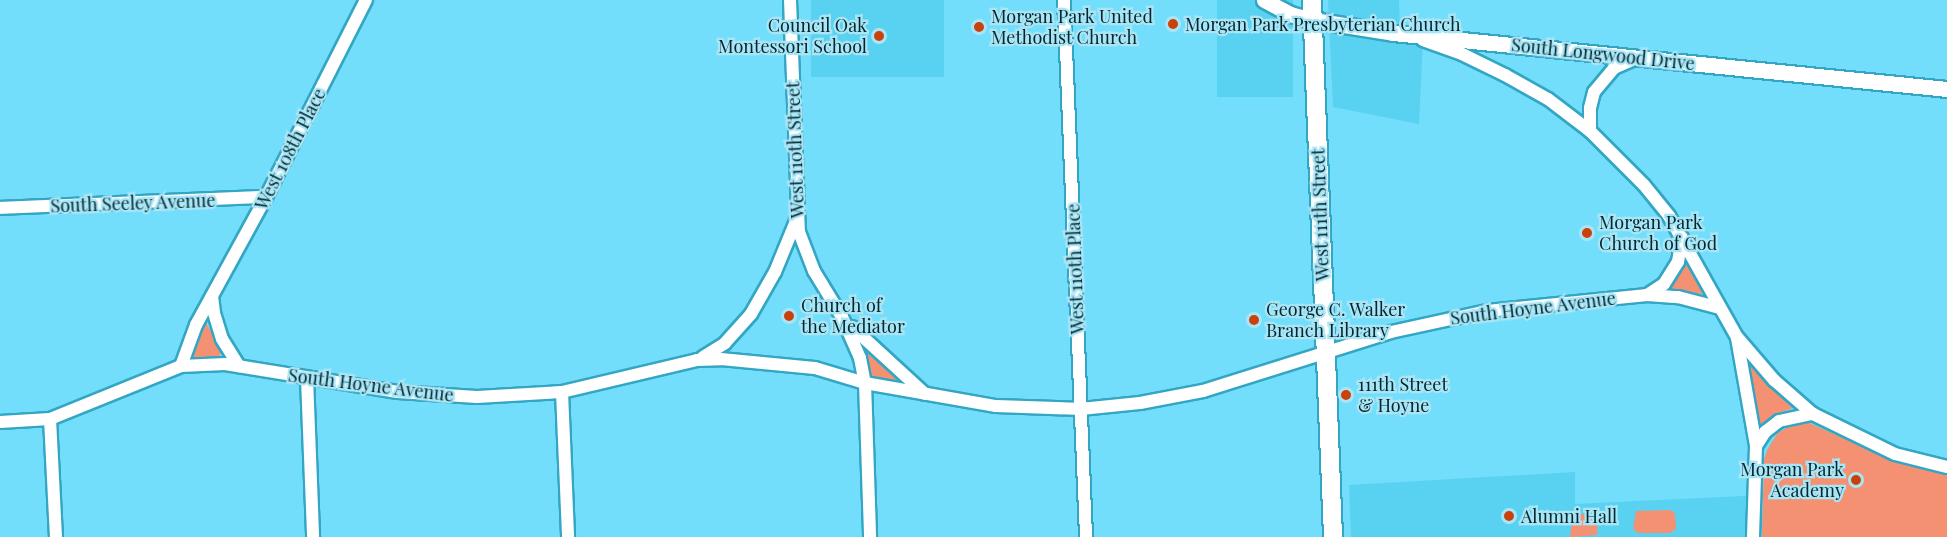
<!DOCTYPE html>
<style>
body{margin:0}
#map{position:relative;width:1947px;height:537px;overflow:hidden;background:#72defb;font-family:"Playfair Display",serif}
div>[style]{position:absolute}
.built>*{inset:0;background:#59d2f2;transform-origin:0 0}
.green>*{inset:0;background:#f39172}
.roads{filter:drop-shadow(2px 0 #33a6c3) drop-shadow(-2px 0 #33a6c3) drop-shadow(0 2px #33a6c3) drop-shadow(0 -2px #33a6c3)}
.minor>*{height:12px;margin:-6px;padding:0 6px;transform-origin:6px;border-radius:6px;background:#fff}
.tertiary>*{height:15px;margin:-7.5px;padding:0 7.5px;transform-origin:7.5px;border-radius:7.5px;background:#fff}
.secondary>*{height:18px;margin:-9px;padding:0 9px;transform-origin:9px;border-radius:9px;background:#fff}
.dots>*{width:16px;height:16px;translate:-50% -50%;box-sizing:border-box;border:3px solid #aae5f6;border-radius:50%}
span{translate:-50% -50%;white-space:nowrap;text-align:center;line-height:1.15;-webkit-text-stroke:4.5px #aae5f6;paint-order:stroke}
.poi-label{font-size:18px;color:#02262e}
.left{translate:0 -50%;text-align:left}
.right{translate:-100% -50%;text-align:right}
.street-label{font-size:18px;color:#02262e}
</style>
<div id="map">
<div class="built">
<div style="left:811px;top:0;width:133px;height:77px"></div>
<div style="left:1217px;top:0;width:76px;height:97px"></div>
<div style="clip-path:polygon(1328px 0,1399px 0,1400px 33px,1423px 41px,1419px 124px,1333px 107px)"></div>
<div style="clip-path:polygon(1807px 422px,1894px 461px,1947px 475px,1947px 537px,1351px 537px,1349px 485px,1575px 472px,1575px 504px,1764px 495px,1764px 460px,1771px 442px,1786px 428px)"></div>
</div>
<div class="green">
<div style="clip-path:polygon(1684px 261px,1690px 270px,1703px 294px,1668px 289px)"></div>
<div style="clip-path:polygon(206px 323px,222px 351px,217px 360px,191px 362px,189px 356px)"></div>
<div style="clip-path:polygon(867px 353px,896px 378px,895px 382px,871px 375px,865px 355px)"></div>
<div style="clip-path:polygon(1751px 365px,1793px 405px,1793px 408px,1779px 413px,1760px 426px,1749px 367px)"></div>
<div style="clip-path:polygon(1807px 422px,1894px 461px,1947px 475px,1947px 537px,1762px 537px,1764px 460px,1767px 450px,1777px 434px,1786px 428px)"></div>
<div style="clip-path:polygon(1671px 510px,1675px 514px,1676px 529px,1670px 533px,1638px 533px,1633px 529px,1636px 511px)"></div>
<div style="clip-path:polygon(1573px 514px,1593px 514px,1598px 517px,1597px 535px,1570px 537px)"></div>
</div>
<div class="roads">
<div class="minor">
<div style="left:790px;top:0;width:232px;rotate:87.8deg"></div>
<div style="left:799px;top:232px;width:42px;rotate:69deg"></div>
<div style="left:814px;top:271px;width:54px;rotate:58.7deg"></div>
<div style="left:842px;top:317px;width:45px;rotate:66.3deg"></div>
<div style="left:860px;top:358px;width:25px;rotate:79deg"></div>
<div style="left:865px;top:383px;width:154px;rotate:88.1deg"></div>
<div style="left:1064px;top:0;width:537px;rotate:87.65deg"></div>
<div style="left:1423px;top:40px;width:41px;rotate:19.7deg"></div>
<div style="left:1462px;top:54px;width:48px;rotate:26deg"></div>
<div style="left:1505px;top:75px;width:49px;rotate:29.2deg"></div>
<div style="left:1548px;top:99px;width:53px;rotate:37.3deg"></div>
<div style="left:1590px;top:131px;width:76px;rotate:45deg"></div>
<div style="left:1644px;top:185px;width:40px;rotate:51deg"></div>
<div style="left:1669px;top:216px;width:139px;rotate:60.7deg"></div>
<div style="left:1737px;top:337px;width:57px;rotate:49.3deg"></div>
<div style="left:1774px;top:380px;width:52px;rotate:41.1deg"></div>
<div style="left:1813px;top:414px;width:91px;rotate:26deg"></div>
<div style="left:1895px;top:454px;width:54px;rotate:14deg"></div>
<div style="left:1590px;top:131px;width:23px;rotate:-90deg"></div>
<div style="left:1590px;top:108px;width:16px;rotate:-76deg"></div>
<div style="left:1594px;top:92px;width:31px;rotate:-50deg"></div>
<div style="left:1614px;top:68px;width:24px;rotate:-24deg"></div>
<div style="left:0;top:208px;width:266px;rotate:-2.4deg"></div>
<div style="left:1647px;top:295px;width:20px;rotate:-33deg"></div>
<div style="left:1664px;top:284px;width:26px;rotate:-58deg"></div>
<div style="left:1678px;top:262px;width:25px;rotate:-81deg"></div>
<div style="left:212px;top:296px;width:17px;rotate:83deg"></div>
<div style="left:214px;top:313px;width:27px;rotate:73deg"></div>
<div style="left:222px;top:339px;width:32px;rotate:58deg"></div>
<div style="left:852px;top:327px;width:99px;rotate:42.5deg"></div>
<div style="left:1737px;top:338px;width:110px;rotate:80deg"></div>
<div style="left:1756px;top:446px;width:91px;rotate:91.9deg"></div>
<div style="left:703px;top:357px;width:26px;rotate:-32deg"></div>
<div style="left:725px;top:343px;width:39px;rotate:-48deg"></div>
<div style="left:751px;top:314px;width:48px;rotate:-60.3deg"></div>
<div style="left:775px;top:272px;width:55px;rotate:-67.6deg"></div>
<div style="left:181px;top:366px;width:44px;rotate:-69.9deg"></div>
<div style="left:196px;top:325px;width:146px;rotate:-61.3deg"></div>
<div style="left:266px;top:197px;width:221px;rotate:-63.1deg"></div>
<div style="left:307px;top:378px;width:159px;rotate:87.8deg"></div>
<div style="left:562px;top:392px;width:145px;rotate:87.6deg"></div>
<div style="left:50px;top:419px;width:118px;rotate:87.1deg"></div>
<div style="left:0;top:422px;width:50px;rotate:-3.4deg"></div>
<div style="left:50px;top:419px;width:141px;rotate:-22deg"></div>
<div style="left:181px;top:366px;width:44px;rotate:-2.6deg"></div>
<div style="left:225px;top:364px;width:175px;rotate:9.2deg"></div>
<div style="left:398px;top:392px;width:79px;rotate:3.6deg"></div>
<div style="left:477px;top:397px;width:85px;rotate:-3.4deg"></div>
<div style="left:562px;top:392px;width:139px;rotate:-13.3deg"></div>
<div style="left:697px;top:360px;width:24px;rotate:-2deg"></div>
<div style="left:721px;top:359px;width:94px;rotate:5.5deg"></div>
<div style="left:815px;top:368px;width:52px;rotate:16.7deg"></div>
<div style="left:865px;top:383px;width:133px;rotate:10deg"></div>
<div style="left:996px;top:406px;width:85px;rotate:2deg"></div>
<div style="left:1081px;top:409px;width:59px;rotate:-5.8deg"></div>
<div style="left:1140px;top:403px;width:64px;rotate:-10.8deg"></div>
<div style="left:1203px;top:391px;width:197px;rotate:-17.4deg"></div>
<div style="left:1391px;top:332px;width:98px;rotate:-12.3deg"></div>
<div style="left:1487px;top:311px;width:161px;rotate:-5.7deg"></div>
<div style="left:1647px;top:295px;width:31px;rotate:4deg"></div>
<div style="left:1678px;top:297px;width:43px;rotate:14.7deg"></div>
<div style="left:1756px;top:446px;width:17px;rotate:-57deg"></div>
<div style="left:1765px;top:432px;width:18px;rotate:-38deg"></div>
<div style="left:1779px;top:421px;width:35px;rotate:-12deg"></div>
</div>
<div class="tertiary">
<div style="left:1264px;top:0;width:30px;rotate:28deg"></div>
<div style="left:1290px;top:14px;width:24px;rotate:15deg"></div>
<div style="left:1313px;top:20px;width:81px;rotate:9.2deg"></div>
<div style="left:1393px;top:33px;width:557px;rotate:5.77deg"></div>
</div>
<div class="secondary">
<div style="left:1312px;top:0;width:537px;rotate:87.76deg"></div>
</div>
</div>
<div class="dots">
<div style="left:1173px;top:24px;background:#c94209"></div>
<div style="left:979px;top:27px;background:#c94209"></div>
<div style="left:879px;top:36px;background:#c94209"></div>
<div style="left:1587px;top:233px;background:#c94209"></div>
<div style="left:789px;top:316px;background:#c94209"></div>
<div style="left:1254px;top:320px;background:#c94209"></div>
<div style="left:1346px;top:395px;background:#c94209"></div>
<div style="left:1856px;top:480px;background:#c94209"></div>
<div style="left:1509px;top:516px;background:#c94209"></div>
</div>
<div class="poi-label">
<span class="left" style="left:991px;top:27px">Morgan Park United<br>Methodist Church</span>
<span class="left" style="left:1185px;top:24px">Morgan Park Presbyterian Church</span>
<span class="right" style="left:867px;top:36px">Council Oak<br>Montessori School</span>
<span class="left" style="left:1599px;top:233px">Morgan Park<br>Church of God</span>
<span class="left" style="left:801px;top:316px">Church of<br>the Mediator</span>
<span class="left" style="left:1266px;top:320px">George C. Walker<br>Branch Library</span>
<span class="left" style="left:1358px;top:395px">111th Street<br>&amp; Hoyne</span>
<span class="right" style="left:1844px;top:480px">Morgan Park<br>Academy</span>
<span class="left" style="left:1521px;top:516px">Alumni Hall</span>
</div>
<div class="street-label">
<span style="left:1603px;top:54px;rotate:6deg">South Longwood Drive</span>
<span style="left:290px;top:149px;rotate:-63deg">West 108th Place</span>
<span style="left:795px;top:150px;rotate:-92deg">West 110th Street</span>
<span style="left:133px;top:203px;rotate:-2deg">South Seeley Avenue</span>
<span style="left:1320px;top:215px;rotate:-92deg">West 111th Street</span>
<span style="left:1075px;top:269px;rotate:-92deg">West 110th Place</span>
<span style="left:1533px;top:308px;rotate:-7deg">South Hoyne Avenue</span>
<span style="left:371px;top:385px;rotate:7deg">South Hoyne Avenue</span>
</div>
</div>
